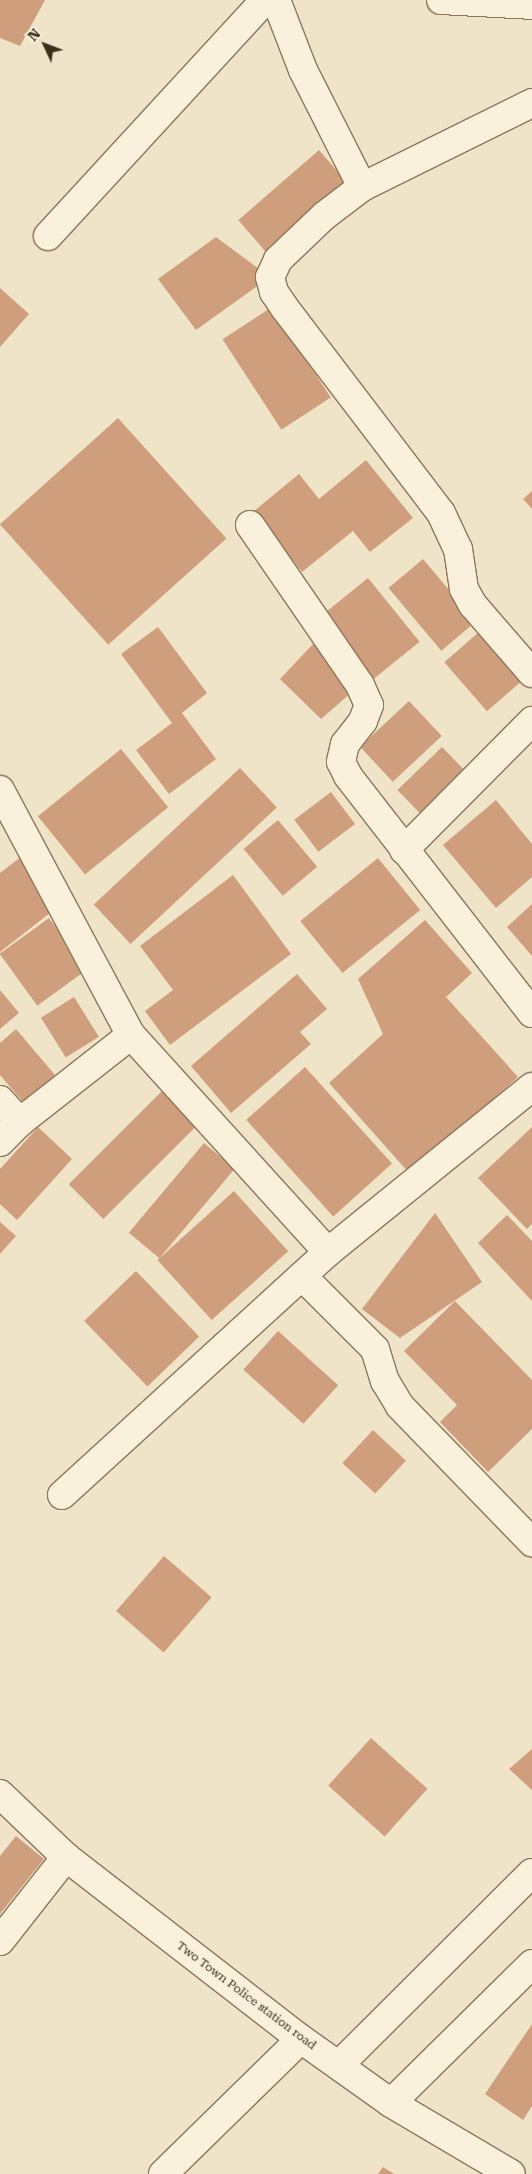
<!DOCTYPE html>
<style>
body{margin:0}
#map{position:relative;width:532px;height:2174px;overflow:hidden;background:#f0e4c8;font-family:"Roboto Serif",serif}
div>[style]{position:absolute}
.building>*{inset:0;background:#cf9f7d;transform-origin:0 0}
.roads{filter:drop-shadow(1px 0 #8d765c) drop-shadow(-1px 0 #8d765c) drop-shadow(0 1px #8d765c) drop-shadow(0 -1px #8d765c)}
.street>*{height:28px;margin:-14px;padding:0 14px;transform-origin:14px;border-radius:14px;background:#faf1dc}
.secondary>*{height:28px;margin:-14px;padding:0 14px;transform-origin:14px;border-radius:14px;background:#faf1dc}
span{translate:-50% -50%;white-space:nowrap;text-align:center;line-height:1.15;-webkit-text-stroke:4px #f7eed8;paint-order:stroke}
.street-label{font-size:12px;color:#3d2e20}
.north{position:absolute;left:20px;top:20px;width:50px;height:50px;-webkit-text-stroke:4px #f7eed8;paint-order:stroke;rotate:313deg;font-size:14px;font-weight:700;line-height:20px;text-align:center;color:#3d2e20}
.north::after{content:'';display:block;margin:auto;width:18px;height:22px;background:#3d2e20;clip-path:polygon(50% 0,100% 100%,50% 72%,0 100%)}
</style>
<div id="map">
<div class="building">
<div style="clip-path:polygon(0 0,45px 0,20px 46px,0 38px)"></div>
<div style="left:319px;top:150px;width:43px;height:107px;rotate:49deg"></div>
<div style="clip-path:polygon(216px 237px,270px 277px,196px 330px,158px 279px)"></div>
<div style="clip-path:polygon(0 288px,29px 314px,0 347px)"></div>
<div style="left:272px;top:307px;width:108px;height:59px;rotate:57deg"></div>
<div style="left:118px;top:418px;width:162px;height:159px;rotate:48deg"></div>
<div style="clip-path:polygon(366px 460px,413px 518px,370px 552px,353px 531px,302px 572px,254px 511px,299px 474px,319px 499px)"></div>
<div style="clip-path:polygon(532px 491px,532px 509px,523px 499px)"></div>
<div style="left:423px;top:559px;width:82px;height:45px;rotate:50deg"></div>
<div style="left:368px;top:578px;width:82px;height:60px;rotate:51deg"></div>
<div style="clip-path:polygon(158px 627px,207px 693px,182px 713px,216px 759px,169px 794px,136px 750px,172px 723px,121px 654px)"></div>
<div style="left:479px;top:632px;width:65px;height:46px;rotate:49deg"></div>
<div style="clip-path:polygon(313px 644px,360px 685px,321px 719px,280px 679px)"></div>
<div style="left:409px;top:701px;width:48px;height:67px;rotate:47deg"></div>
<div style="left:442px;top:747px;width:32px;height:62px;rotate:46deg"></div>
<div style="left:121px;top:749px;width:75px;height:107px;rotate:51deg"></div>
<div style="left:240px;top:768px;width:54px;height:200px;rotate:47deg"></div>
<div style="left:331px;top:792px;width:40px;height:46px;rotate:53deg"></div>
<div style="clip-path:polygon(496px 800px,532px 844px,532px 877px,496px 908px,443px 845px)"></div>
<div style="left:278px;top:820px;width:61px;height:45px;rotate:50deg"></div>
<div style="clip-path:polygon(22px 856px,59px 906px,0 952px,0 873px)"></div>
<div style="left:378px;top:858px;width:67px;height:100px;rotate:51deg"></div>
<div style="clip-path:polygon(233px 875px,291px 954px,170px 1045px,145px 1011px,173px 990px,140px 946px)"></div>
<div style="clip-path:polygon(532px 904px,532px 956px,507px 927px)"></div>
<div style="left:49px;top:918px;width:64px;height:61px;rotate:54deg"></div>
<div style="clip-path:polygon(425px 920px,472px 973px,446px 997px,518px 1077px,410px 1174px,329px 1083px,383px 1034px,358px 979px)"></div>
<div style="clip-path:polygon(297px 974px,327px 1009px,300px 1032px,311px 1044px,231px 1113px,191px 1066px)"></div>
<div style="clip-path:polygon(0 990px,19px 1013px,0 1029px)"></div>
<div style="left:74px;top:997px;width:47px;height:39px;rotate:58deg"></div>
<div style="clip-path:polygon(16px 1029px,55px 1075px,23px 1102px,0 1075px,0 1043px)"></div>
<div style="left:305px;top:1067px;width:130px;height:79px;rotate:48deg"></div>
<div style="left:162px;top:1091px;width:49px;height:132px;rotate:45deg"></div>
<div style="clip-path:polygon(38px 1127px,72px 1159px,17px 1220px,0 1204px,0 1169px)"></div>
<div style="clip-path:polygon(532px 1127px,532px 1224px,527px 1229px,478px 1178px)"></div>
<div style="left:204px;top:1143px;width:40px;height:117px;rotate:40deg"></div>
<div style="left:234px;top:1191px;width:81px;height:103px;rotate:48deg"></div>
<div style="clip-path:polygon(435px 1213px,482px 1282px,400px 1338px,362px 1309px)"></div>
<div style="clip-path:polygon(507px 1215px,532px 1241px,532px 1301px,478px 1243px)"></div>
<div style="clip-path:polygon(0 1222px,16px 1236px,0 1254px)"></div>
<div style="left:136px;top:1271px;width:91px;height:72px;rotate:46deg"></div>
<div style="clip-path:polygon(455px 1301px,532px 1380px,532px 1429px,488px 1472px,440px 1422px,457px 1405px,404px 1351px)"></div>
<div style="left:278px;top:1331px;width:81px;height:52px;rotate:42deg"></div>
<div style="left:373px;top:1430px;width:45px;height:45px;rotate:43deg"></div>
<div style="left:164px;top:1556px;width:63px;height:73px;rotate:41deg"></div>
<div style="left:371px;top:1738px;width:76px;height:64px;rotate:42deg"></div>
<div style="clip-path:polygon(532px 1749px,532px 1790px,509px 1769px)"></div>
<div style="clip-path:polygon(16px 1836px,44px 1859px,0 1914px,0 1856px)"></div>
<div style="clip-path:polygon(532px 2024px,532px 2106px,523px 2120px,485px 2094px)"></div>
<div style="clip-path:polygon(383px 2167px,394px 2174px,378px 2174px)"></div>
</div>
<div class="roads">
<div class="street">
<div style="left:276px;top:0;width:75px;rotate:68.9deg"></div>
<div style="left:303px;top:70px;width:131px;rotate:63.2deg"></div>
<div style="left:441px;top:0;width:91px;rotate:3.1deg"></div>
<div style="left:532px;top:103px;width:190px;rotate:153.7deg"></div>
<div style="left:362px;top:187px;width:48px;rotate:142.7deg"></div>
<div style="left:324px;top:216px;width:64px;rotate:136.3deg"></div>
<div style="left:278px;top:260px;width:19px;rotate:115deg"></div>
<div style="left:270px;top:277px;width:16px;rotate:75deg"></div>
<div style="left:274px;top:292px;width:18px;rotate:56deg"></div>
<div style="left:284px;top:307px;width:259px;rotate:52.7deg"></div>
<div style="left:441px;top:513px;width:40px;rotate:65deg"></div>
<div style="left:458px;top:549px;width:40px;rotate:81.5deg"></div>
<div style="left:464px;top:589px;width:18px;rotate:61deg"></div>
<div style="left:473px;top:605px;width:90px;rotate:49.1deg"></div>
<div style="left:48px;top:236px;width:321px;rotate:-47.4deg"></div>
<div style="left:250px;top:525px;width:194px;rotate:55.5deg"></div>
<div style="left:360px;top:685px;width:22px;rotate:66deg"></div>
<div style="left:369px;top:705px;width:17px;rotate:111deg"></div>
<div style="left:363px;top:721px;width:29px;rotate:128deg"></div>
<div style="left:345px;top:744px;width:18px;rotate:103deg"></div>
<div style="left:341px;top:762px;width:16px;rotate:63deg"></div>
<div style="left:348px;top:776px;width:300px;rotate:52.2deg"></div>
<div style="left:0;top:790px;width:278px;rotate:61.9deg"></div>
<div style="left:131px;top:1035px;width:293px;rotate:47.8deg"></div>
<div style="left:404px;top:850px;width:182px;rotate:-45.2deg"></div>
<div style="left:0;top:1100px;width:30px;rotate:48deg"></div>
<div style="left:0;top:1142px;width:28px;rotate:-45deg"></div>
<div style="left:20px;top:1122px;width:141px;rotate:-38.1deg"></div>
<div style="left:302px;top:1276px;width:103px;rotate:45deg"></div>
<div style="left:375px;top:1349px;width:34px;rotate:73deg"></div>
<div style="left:385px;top:1381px;width:29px;rotate:59deg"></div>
<div style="left:400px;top:1406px;width:190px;rotate:45.9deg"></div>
<div style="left:62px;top:1495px;width:360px;rotate:-42.4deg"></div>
<div style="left:328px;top:1252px;width:262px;rotate:-39deg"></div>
<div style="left:0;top:1941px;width:107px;rotate:-51.8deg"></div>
<div style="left:339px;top:2065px;width:272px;rotate:-44.9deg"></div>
<div style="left:391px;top:2103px;width:198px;rotate:-44.6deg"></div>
<div style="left:163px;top:2174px;width:193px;rotate:-44.4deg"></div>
</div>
<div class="secondary">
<div style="left:0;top:1794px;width:91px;rotate:43.7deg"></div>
<div style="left:66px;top:1857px;width:297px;rotate:37.8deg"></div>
<div style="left:301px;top:2039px;width:110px;rotate:35.4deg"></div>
<div style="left:391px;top:2103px;width:139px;rotate:30.6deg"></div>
</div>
</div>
<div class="street-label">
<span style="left:246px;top:1996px;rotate:37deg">Two Town Police station road</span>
</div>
<div class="north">N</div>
</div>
